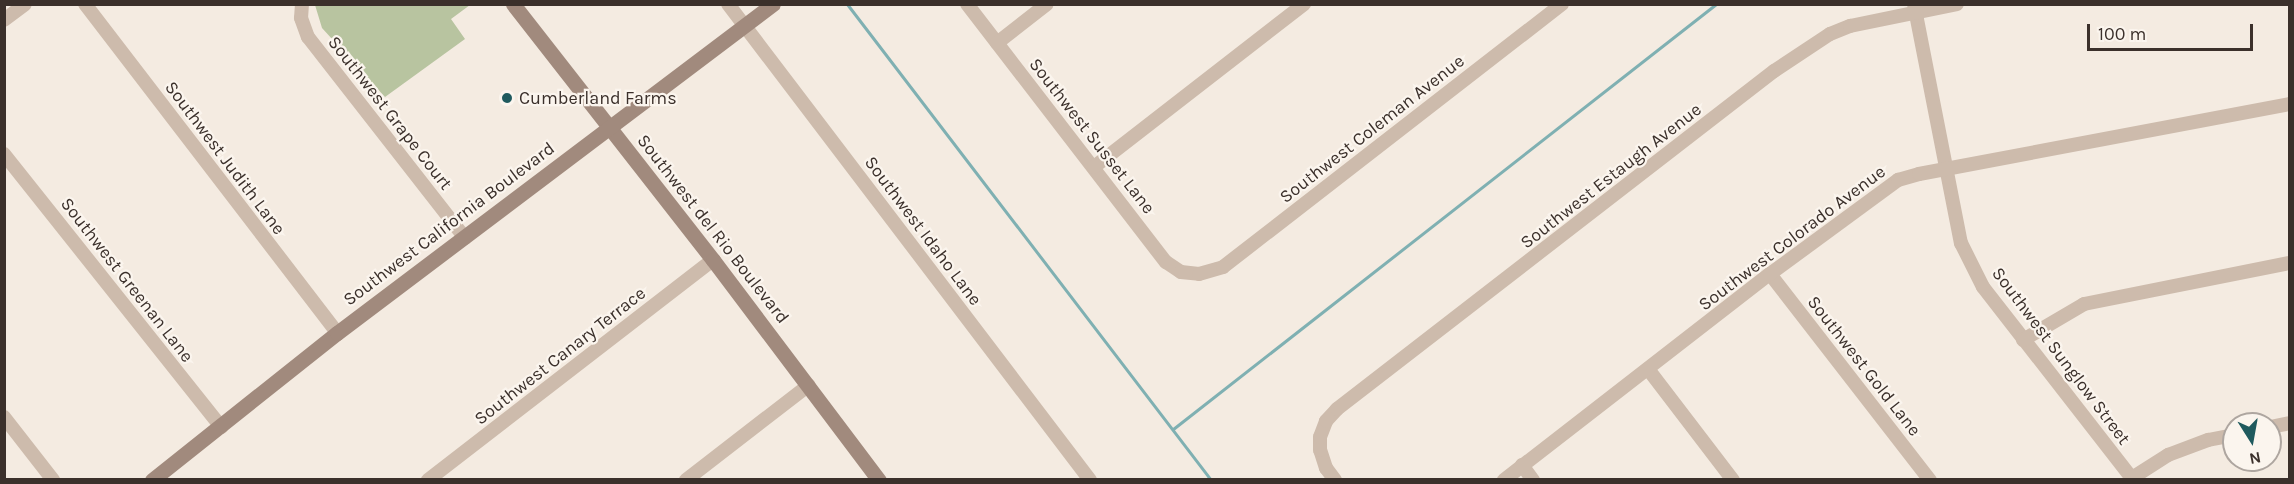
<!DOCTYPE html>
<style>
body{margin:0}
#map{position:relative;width:2294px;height:484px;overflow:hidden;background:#f4ebe1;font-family:Karla,sans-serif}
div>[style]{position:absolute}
.green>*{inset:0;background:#b8c4a0}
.stream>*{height:3px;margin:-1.5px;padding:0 1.5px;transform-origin:1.5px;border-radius:1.5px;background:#7fb0b2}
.street>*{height:14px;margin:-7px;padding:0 7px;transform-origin:7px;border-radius:7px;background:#cdbbac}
.secondary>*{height:15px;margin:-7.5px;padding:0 7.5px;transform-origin:7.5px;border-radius:7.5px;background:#a18a7d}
.dots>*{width:16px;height:16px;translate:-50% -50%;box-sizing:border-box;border:3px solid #fbf5ee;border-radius:50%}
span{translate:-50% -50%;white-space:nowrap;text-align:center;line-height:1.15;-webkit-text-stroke:4.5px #fbf5ee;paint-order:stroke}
.poi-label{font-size:18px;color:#3b302b}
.left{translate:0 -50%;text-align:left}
.street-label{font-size:18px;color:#3b302b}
.frame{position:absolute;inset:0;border:6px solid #3b302b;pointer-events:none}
.north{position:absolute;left:2222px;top:412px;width:60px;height:60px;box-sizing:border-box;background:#fbf5ee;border:2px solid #aea6a0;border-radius:50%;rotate:169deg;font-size:16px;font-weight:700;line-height:24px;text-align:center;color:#3b302b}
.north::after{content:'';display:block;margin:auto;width:21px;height:27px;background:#1f5a5e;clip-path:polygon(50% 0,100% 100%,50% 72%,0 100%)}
.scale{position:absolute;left:2087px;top:24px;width:166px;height:27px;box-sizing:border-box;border:3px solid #3b302b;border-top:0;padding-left:8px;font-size:18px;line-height:21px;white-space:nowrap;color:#3b302b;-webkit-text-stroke:4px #fbf5ee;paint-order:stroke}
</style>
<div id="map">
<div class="green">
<div style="clip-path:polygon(315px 5px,315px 4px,470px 5px,451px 19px,465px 39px,385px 97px,322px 28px)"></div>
</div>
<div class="stream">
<div style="left:847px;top:4px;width:599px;rotate:52.59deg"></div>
<div style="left:1173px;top:429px;width:690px;rotate:-38.05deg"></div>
</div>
<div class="street">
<div style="left:85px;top:4px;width:414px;rotate:52.5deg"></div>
<div style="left:302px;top:4px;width:14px;rotate:94deg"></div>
<div style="left:301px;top:18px;width:20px;rotate:70deg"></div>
<div style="left:308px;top:37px;width:255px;rotate:52deg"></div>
<div style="left:728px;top:4px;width:598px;rotate:52.75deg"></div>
<div style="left:967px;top:4px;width:326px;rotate:52.4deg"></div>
<div style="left:1166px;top:262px;width:18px;rotate:34deg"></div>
<div style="left:1181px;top:272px;width:18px;rotate:6deg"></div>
<div style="left:1199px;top:274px;width:25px;rotate:-16deg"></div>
<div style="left:1223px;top:267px;width:429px;rotate:-37.8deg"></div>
<div style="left:1914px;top:4px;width:244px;rotate:78.9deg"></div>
<div style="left:1961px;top:243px;width:49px;rotate:63.4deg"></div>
<div style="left:1983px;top:287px;width:244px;rotate:52.1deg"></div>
<div style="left:4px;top:20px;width:26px;rotate:-37deg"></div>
<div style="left:997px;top:43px;width:63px;rotate:-38deg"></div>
<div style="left:4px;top:154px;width:349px;rotate:51.5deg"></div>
<div style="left:1094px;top:167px;width:266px;rotate:-37.8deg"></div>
<div style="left:1770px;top:274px;width:261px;rotate:52.2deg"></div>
<div style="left:2023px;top:340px;width:71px;rotate:-30.5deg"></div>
<div style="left:2084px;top:304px;width:210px;rotate:-11.3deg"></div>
<div style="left:1648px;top:369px;width:140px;rotate:52.6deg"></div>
<div style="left:4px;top:417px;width:80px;rotate:52.1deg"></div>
<div style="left:2270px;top:427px;width:20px;rotate:-11deg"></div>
<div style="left:1522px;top:465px;width:19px;rotate:54deg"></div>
<div style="left:2132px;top:478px;width:43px;rotate:-32.6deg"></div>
<div style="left:2168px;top:455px;width:43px;rotate:-20.6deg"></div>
<div style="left:2208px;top:440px;width:26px;rotate:-11deg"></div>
<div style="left:428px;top:480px;width:360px;rotate:-37.7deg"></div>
<div style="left:686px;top:480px;width:155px;rotate:-37.7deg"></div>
<div style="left:1335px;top:480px;width:15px;rotate:-127deg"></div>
<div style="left:1326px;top:468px;width:19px;rotate:-108deg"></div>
<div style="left:1320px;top:450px;width:13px;rotate:-90deg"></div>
<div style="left:1320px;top:437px;width:17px;rotate:-69deg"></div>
<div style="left:1326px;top:421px;width:16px;rotate:-47deg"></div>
<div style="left:1337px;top:409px;width:552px;rotate:-37.72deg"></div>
<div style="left:1774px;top:71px;width:67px;rotate:-33.5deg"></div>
<div style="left:1830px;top:34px;width:22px;rotate:-22deg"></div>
<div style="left:1850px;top:26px;width:109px;rotate:-11.6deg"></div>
<div style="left:1504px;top:480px;width:336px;rotate:-37.8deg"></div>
<div style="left:1770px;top:274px;width:159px;rotate:-36.3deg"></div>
<div style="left:1898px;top:180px;width:22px;rotate:-16deg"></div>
<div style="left:1919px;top:174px;width:378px;rotate:-10.7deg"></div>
</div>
<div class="secondary">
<div style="left:513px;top:4px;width:325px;rotate:52deg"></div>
<div style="left:713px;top:260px;width:276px;rotate:53deg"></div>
<div style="left:152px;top:480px;width:236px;rotate:-38.5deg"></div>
<div style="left:337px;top:333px;width:546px;rotate:-37.04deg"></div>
</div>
<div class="dots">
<div style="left:507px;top:98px;background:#1f5a5e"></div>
</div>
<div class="poi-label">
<span class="left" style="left:519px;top:98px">Cumberland Farms</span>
</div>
<div class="street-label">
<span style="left:390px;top:113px;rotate:52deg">Southwest Grape Court</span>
<span style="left:1372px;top:129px;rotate:-38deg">Southwest Coleman Avenue</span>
<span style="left:1092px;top:136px;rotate:52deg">Southwest Susset Lane</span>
<span style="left:225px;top:158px;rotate:53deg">Southwest Judith Lane</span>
<span style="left:1611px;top:176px;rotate:-38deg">Southwest Estaugh Avenue</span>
<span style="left:449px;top:224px;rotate:-37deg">Southwest California Boulevard</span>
<span style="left:713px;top:229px;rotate:52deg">Southwest del Rio Boulevard</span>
<span style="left:923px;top:231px;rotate:53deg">Southwest Idaho Lane</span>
<span style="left:1792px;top:238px;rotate:-37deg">Southwest Colorado Avenue</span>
<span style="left:127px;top:280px;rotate:52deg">Southwest Greenan Lane</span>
<span style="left:560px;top:356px;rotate:-38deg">Southwest Canary Terrace</span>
<span style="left:2061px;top:356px;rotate:53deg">Southwest Sunglow Street</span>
<span style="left:1864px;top:366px;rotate:52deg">Southwest Gold Lane</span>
</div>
<div class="frame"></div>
<div class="north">N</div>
<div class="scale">100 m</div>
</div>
